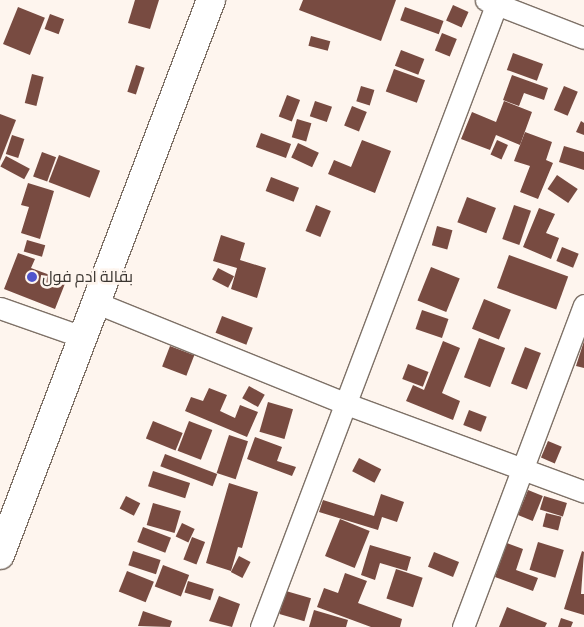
<!DOCTYPE html>
<meta charset="utf-8">
<style>
body{margin:0}
#map{position:relative;width:584px;height:627px;overflow:hidden;background:#fef5ee;font-family:Bitter,Cairo,serif}
div>[style]{position:absolute}
.building>*{inset:0;background:#784b41;transform-origin:0 0}
.roads{filter:drop-shadow(1px 0 #7e7167) drop-shadow(-1px 0 #7e7167) drop-shadow(0 1px #7e7167) drop-shadow(0 -1px #7e7167)}
.minor>*{height:21px;margin:-10.5px;padding:0 10.5px;transform-origin:10.5px;border-radius:10.5px;background:#fff}
.tertiary>*{height:28px;margin:-14px;padding:0 14px;transform-origin:14px;border-radius:14px;background:#fff}
.dots>*{width:14px;height:14px;translate:-50% -50%;box-sizing:border-box;border:2px solid #fef5ee;border-radius:50%}
span{translate:-50% -50%;white-space:nowrap;text-align:center;line-height:1.15;-webkit-text-stroke:5px #fef5ee;paint-order:stroke}
.poi-label{font-size:16px;color:#3a3530}
.left{translate:0 -50%;text-align:left}
</style>
<div id="map">
<div class="building">
<div style="clip-path:polygon(135px 0,159px 0,150px 29px,128px 23px)"></div>
<div style="clip-path:polygon(303px 0,396px 0,381px 41px,299px 10px)"></div>
<div style="left:453px;top:5px;width:17px;height:17px;rotate:24deg"></div>
<div style="left:18px;top:7px;width:29px;height:40px;rotate:22deg"></div>
<div style="left:405px;top:7px;width:41px;height:14px;rotate:20deg"></div>
<div style="left:50px;top:14px;width:15px;height:16px;rotate:20deg"></div>
<div style="left:442px;top:33px;width:16px;height:19px;rotate:22deg"></div>
<div style="left:311px;top:36px;width:20px;height:10px;rotate:15deg"></div>
<div style="left:401px;top:50px;width:25px;height:17px;rotate:21deg"></div>
<div style="left:513px;top:53px;width:32px;height:18px;rotate:20deg"></div>
<div style="left:136px;top:65px;width:9px;height:28px;rotate:18deg"></div>
<div style="left:394px;top:69px;width:33px;height:24px;rotate:20deg"></div>
<div style="left:32px;top:74px;width:12px;height:30px;rotate:14deg"></div>
<div style="clip-path:polygon(512px 75px,548px 88px,544px 100px,524px 93px,519px 106px,503px 100px)"></div>
<div style="left:361px;top:86px;width:14px;height:16px;rotate:17deg"></div>
<div style="left:564px;top:86px;width:15px;height:26px;rotate:23deg"></div>
<div style="left:287px;top:95px;width:14px;height:23px;rotate:21deg"></div>
<div style="left:315px;top:101px;width:18px;height:16px;rotate:19deg"></div>
<div style="clip-path:polygon(504px 101px,532px 112px,520px 145px,496px 135px,490px 150px,461px 139px,472px 112px,496px 122px)"></div>
<div style="left:352px;top:106px;width:16px;height:21px;rotate:22deg"></div>
<div style="clip-path:polygon(0 114px,16px 120px,0 161px)"></div>
<div style="left:297px;top:119px;width:15px;height:19px;rotate:16deg"></div>
<div style="clip-path:polygon(581px 121px,584px 123px,584px 135px,576px 132px)"></div>
<div style="clip-path:polygon(525px 132px,552px 142px,546px 160px,553px 163px,538px 199px,520px 192px,530px 166px,514px 161px)"></div>
<div style="left:261px;top:133px;width:32px;height:15px;rotate:20deg"></div>
<div style="left:12px;top:135px;width:13px;height:20px;rotate:18deg"></div>
<div style="clip-path:polygon(362px 140px,391px 151px,375px 193px,328px 174px,334px 160px,351px 167px)"></div>
<div style="left:497px;top:140px;width:12px;height:16px;rotate:24deg"></div>
<div style="left:298px;top:143px;width:23px;height:16px;rotate:25deg"></div>
<div style="clip-path:polygon(564px 146px,584px 152px,584px 170px,559px 162px)"></div>
<div style="left:42px;top:152px;width:15px;height:26px;rotate:20deg"></div>
<div style="left:59px;top:155px;width:44px;height:29px;rotate:21deg"></div>
<div style="left:6px;top:156px;width:27px;height:12px;rotate:28deg"></div>
<div style="left:557px;top:175px;width:25px;height:17px;rotate:34deg"></div>
<div style="left:271px;top:177px;width:30px;height:15px;rotate:21deg"></div>
<div style="clip-path:polygon(28px 183px,54px 191px,40px 239px,21px 233px,29px 207px,21px 205px)"></div>
<div style="left:467px;top:197px;width:31px;height:27px;rotate:21deg"></div>
<div style="left:316px;top:205px;width:16px;height:28px;rotate:22deg"></div>
<div style="left:514px;top:205px;width:18px;height:36px;rotate:19deg"></div>
<div style="clip-path:polygon(539px 208px,555px 214px,546px 233px,559px 238px,551px 259px,523px 247px)"></div>
<div style="left:437px;top:226px;width:16px;height:20px;rotate:15deg"></div>
<div style="clip-path:polygon(221px 235px,245px 243px,240px 260px,266px 268px,257px 298px,231px 289px,237px 268px,213px 261px)"></div>
<div style="left:27px;top:240px;width:19px;height:12px;rotate:16deg"></div>
<div style="left:562px;top:247px;width:18px;height:15px;rotate:22deg"></div>
<div style="clip-path:polygon(18px 253px,35px 259px,31px 268px,66px 281px,55px 309px,4px 289px)"></div>
<div style="left:509px;top:255px;width:63px;height:35px;rotate:20deg"></div>
<div style="left:431px;top:267px;width:31px;height:36px;rotate:22deg"></div>
<div style="left:218px;top:268px;width:18px;height:13px;rotate:27deg"></div>
<div style="left:484px;top:299px;width:29px;height:32px;rotate:22deg"></div>
<div style="left:422px;top:310px;width:28px;height:20px;rotate:19deg"></div>
<div style="left:222px;top:316px;width:33px;height:18px;rotate:21deg"></div>
<div style="left:479px;top:338px;width:28px;height:42px;rotate:21deg"></div>
<div style="clip-path:polygon(443px 341px,460px 348px,442px 393px,460px 401px,453px 420px,406px 401px,413px 385px,424px 390px)"></div>
<div style="clip-path:polygon(584px 341px,584px 368px,576px 366px)"></div>
<div style="left:170px;top:346px;width:26px;height:22px;rotate:21deg"></div>
<div style="left:525px;top:347px;width:17px;height:39px;rotate:21deg"></div>
<div style="left:408px;top:364px;width:22px;height:16px;rotate:21deg"></div>
<div style="left:249px;top:386px;width:18px;height:14px;rotate:29deg"></div>
<div style="clip-path:polygon(209px 388px,227px 395px,220px 411px,235px 418px,240px 405px,258px 412px,247px 437px,185px 411px,191px 397px,203px 401px)"></div>
<div style="left:268px;top:402px;width:26px;height:31px;rotate:16deg"></div>
<div style="left:469px;top:410px;width:19px;height:16px;rotate:21deg"></div>
<div style="left:153px;top:421px;width:32px;height:19px;rotate:22deg"></div>
<div style="left:189px;top:421px;width:25px;height:32px;rotate:21deg"></div>
<div style="left:229px;top:435px;width:20px;height:40px;rotate:18deg"></div>
<div style="clip-path:polygon(255px 437px,282px 447px,277px 461px,296px 467px,292px 476px,247px 459px)"></div>
<div style="left:548px;top:441px;width:15px;height:18px;rotate:23deg"></div>
<div style="left:165px;top:454px;width:56px;height:13px;rotate:21deg"></div>
<div style="left:359px;top:458px;width:25px;height:15px;rotate:27deg"></div>
<div style="left:153px;top:471px;width:39px;height:16px;rotate:18deg"></div>
<div style="clip-path:polygon(229px 483px,258px 492px,242px 548px,238px 547px,231px 571px,206px 563px)"></div>
<div style="left:528px;top:490px;width:16px;height:27px;rotate:22deg"></div>
<div style="clip-path:polygon(381px 494px,404px 502px,397px 522px,382px 517px,378px 530px,319px 512px,323px 500px,374px 516px)"></div>
<div style="left:126px;top:496px;width:16px;height:14px;rotate:27deg"></div>
<div style="left:544px;top:496px;width:24px;height:14px;rotate:17deg"></div>
<div style="left:153px;top:503px;width:29px;height:23px;rotate:16deg"></div>
<div style="left:546px;top:513px;width:16px;height:14px;rotate:14deg"></div>
<div style="left:340px;top:519px;width:32px;height:40px;rotate:22deg"></div>
<div style="left:182px;top:523px;width:14px;height:15px;rotate:25deg"></div>
<div style="left:143px;top:527px;width:30px;height:16px;rotate:21deg"></div>
<div style="left:192px;top:537px;width:14px;height:24px;rotate:21deg"></div>
<div style="left:538px;top:542px;width:27px;height:29px;rotate:17deg"></div>
<div style="clip-path:polygon(507px 543px,523px 549px,516px 570px,538px 578px,533px 591px,495px 577px)"></div>
<div style="clip-path:polygon(370px 545px,411px 557px,407px 571px,380px 563px,375px 580px,361px 575px)"></div>
<div style="left:133px;top:551px;width:29px;height:15px;rotate:18deg"></div>
<div style="clip-path:polygon(582px 551px,584px 552px,581px 594px,584px 594px,584px 615px,564px 609px)"></div>
<div style="left:434px;top:552px;width:27px;height:16px;rotate:22deg"></div>
<div style="left:239px;top:556px;width:13px;height:18px;rotate:27deg"></div>
<div style="left:163px;top:565px;width:28px;height:23px;rotate:21deg"></div>
<div style="left:396px;top:569px;width:28px;height:31px;rotate:18deg"></div>
<div style="left:127px;top:571px;width:29px;height:22px;rotate:22deg"></div>
<div style="clip-path:polygon(345px 573px,367px 581px,358px 603px,402px 619px,400px 627px,371px 627px,317px 607px,324px 588px,338px 593px)"></div>
<div style="left:188px;top:581px;width:27px;height:12px;rotate:17deg"></div>
<div style="left:286px;top:591px;width:26px;height:24px;rotate:16deg"></div>
<div style="clip-path:polygon(219px 596px,240px 604px,232px 627px,209px 621px)"></div>
<div style="clip-path:polygon(507px 607px,547px 623px,545px 627px,499px 627px)"></div>
<div style="clip-path:polygon(314px 610px,348px 620px,346px 627px,309px 627px)"></div>
<div style="clip-path:polygon(143px 611px,172px 621px,170px 627px,138px 626px)"></div>
<div style="clip-path:polygon(561px 618px,573px 622px,571px 627px,558px 627px)"></div>
</div>
<div class="roads">
<div class="minor">
<div style="left:486px;top:0;width:105px;rotate:21.2deg"></div>
<div style="left:97px;top:303px;width:266px;rotate:22deg"></div>
<div style="left:344px;top:403px;width:256px;rotate:20.3deg"></div>
<div style="left:0;top:308px;width:90px;rotate:19.4deg"></div>
<div style="left:261px;top:627px;width:670px;rotate:-69.29deg"></div>
<div style="left:463px;top:627px;width:344px;rotate:-69.4deg"></div>
</div>
<div class="tertiary">
<div style="left:0;top:555px;width:594px;rotate:-69.18deg"></div>
</div>
</div>
<div class="dots">
<div style="left:32px;top:277px;background:#5055cc"></div>
</div>
<div class="poi-label">
<span class="left" style="left:42px;top:277px">بقالة ادم فول</span>
</div>
</div>
